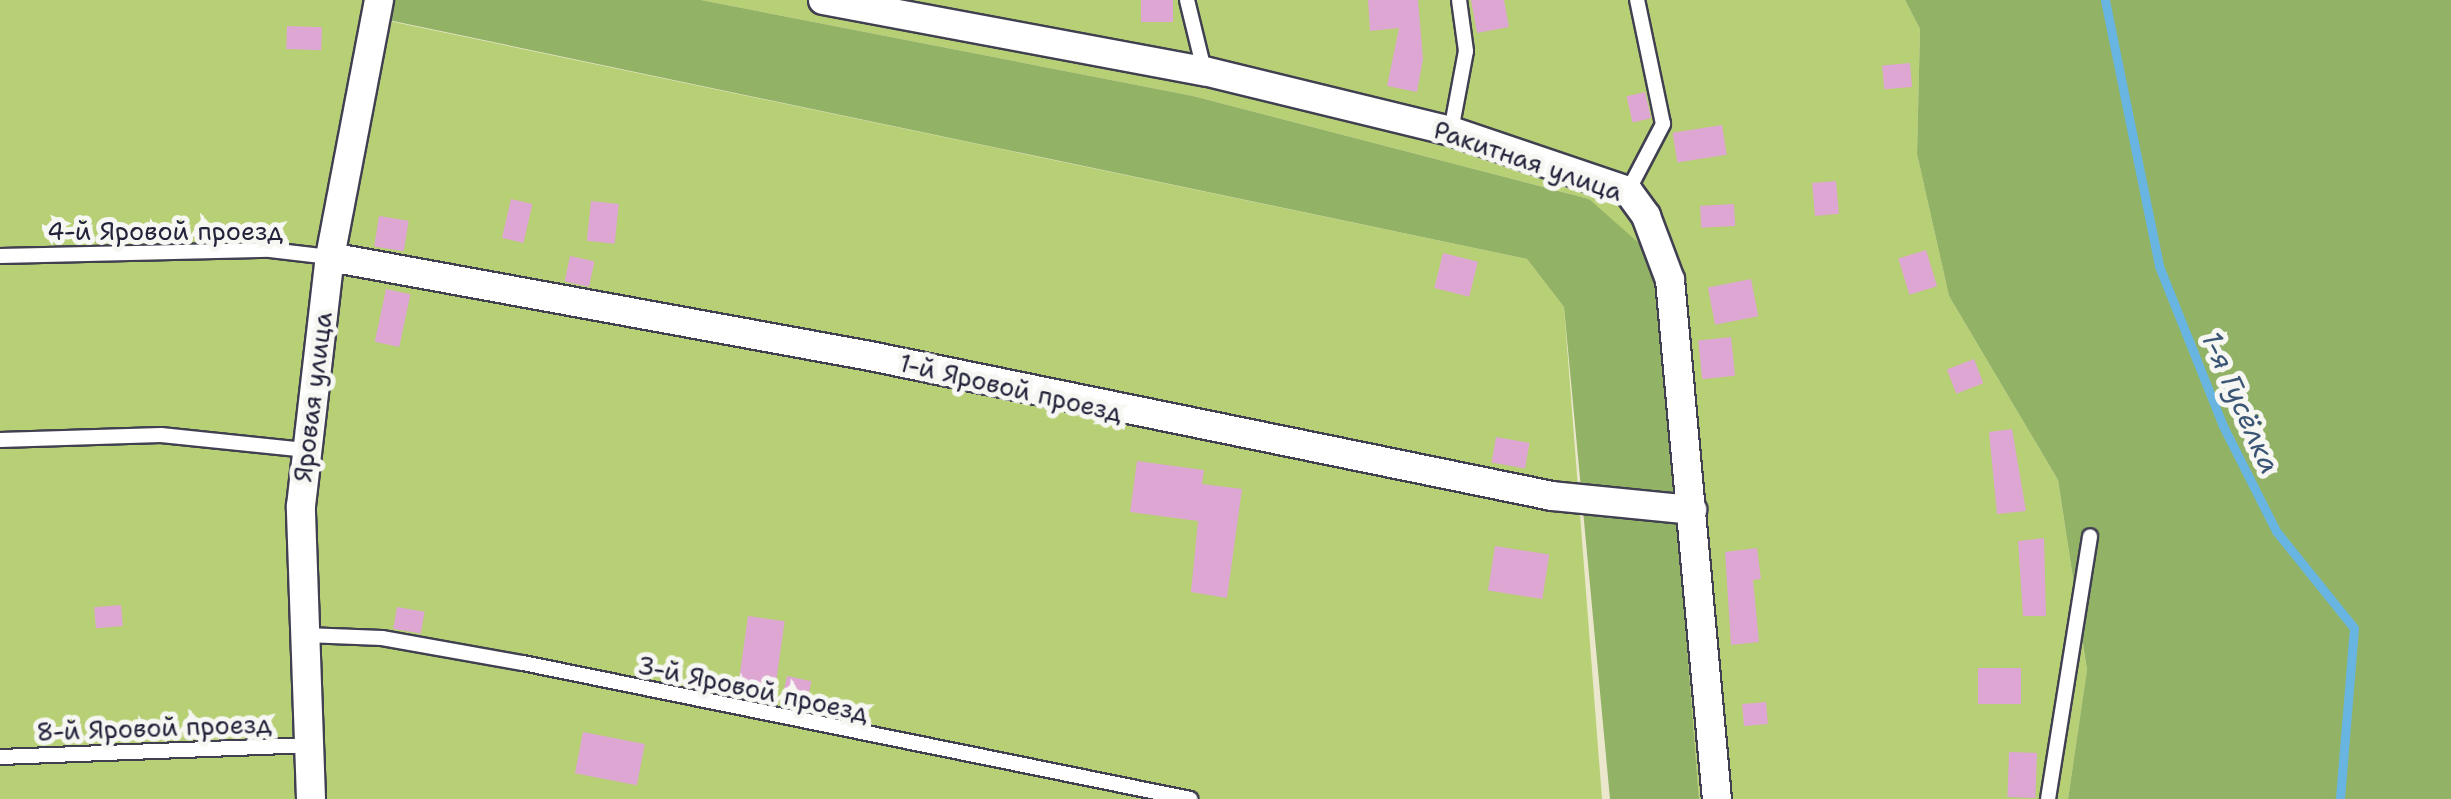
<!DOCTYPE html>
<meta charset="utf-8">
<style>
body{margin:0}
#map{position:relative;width:2451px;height:799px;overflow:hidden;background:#ebe7cd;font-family:"Shantell Sans",sans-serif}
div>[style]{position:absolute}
.green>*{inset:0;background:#b8d075}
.forest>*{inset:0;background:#92b266}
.stream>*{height:9px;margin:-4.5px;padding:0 4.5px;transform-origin:4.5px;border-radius:4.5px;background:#69b5e2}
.building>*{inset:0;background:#dda6d3;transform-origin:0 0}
.roads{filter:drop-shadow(2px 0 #404051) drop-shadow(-2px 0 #404051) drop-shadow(0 2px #404051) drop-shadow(0 -2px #404051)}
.service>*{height:14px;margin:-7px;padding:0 7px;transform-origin:7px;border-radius:7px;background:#fff}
.minor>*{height:28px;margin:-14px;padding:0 14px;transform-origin:14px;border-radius:14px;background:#fff}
span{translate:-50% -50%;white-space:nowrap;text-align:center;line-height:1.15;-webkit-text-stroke:10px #f6f6f2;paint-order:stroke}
.street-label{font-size:25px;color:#22223b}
.water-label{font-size:28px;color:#3b5575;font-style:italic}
</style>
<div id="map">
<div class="green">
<div style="clip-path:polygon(0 0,392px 0,389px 21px,1527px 259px,1564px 307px,1602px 799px,0 799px)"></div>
<div style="clip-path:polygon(701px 0,1905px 0,1920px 29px,1917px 154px,1949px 296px,2058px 480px,2087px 671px,2068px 799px,1699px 799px,1659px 287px,1589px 199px,1193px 96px)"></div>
</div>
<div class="forest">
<div style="clip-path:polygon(392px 0,701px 0,1193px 96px,1589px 199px,1641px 245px,1659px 287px,1699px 799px,1610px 799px,1564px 307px,1527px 259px,388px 20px)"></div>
<div style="clip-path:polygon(1905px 0,2451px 0,2451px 799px,2068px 799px,2087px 670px,2058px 480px,1949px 296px,1917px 154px,1920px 29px)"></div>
</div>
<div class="stream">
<div style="left:2105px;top:0;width:271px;rotate:78.5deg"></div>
<div style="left:2159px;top:266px;width:172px;rotate:68.2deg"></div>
<div style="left:2223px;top:426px;width:118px;rotate:63.2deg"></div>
<div style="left:2276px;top:531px;width:124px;rotate:51.2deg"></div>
<div style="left:2354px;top:628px;width:172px;rotate:94.7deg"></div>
</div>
<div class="building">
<div style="left:1141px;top:0;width:32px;height:22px"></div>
<div style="clip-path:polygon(1368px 0,1418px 0,1423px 59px,1417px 92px,1387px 86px,1399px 28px,1370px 31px)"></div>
<div style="clip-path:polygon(1471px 0,1504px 0,1509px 27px,1477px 33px)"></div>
<div style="left:287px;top:26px;width:35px;height:23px;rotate:2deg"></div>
<div style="left:1910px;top:63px;width:24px;height:28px;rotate:85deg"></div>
<div style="left:1645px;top:92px;width:27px;height:19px;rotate:77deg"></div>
<div style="left:1722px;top:125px;width:30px;height:50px;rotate:81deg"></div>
<div style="left:1836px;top:181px;width:33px;height:24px;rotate:85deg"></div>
<div style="left:511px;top:199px;width:22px;height:40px;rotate:13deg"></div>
<div style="left:591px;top:201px;width:28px;height:40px;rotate:6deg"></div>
<div style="left:1734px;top:204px;width:22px;height:34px;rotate:87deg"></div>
<div style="left:379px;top:216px;width:30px;height:31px;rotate:9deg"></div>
<div style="left:1926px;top:250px;width:38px;height:29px;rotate:73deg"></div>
<div style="left:1443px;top:253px;width:36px;height:36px;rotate:14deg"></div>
<div style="left:570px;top:256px;width:25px;height:26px;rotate:12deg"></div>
<div style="left:1751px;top:279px;width:38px;height:44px;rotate:79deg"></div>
<div style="left:386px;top:289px;width:25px;height:54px;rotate:12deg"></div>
<div style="left:1731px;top:337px;width:39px;height:33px;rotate:84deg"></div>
<div style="left:1974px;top:359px;width:26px;height:29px;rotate:69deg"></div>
<div style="clip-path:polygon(2012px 429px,2026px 511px,1997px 514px,1989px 432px)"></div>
<div style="left:1496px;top:437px;width:34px;height:26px;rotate:10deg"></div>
<div style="clip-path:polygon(1137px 461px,1204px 470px,1202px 484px,1242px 489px,1227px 598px,1191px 592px,1198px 521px,1130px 512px)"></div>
<div style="clip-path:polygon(2044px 538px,2046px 616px,2023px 616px,2018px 541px)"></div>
<div style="left:1495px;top:546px;width:55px;height:45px;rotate:9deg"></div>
<div style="clip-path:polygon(1757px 548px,1761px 579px,1753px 580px,1759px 642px,1731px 645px,1725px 552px)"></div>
<div style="left:121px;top:605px;width:21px;height:27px;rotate:85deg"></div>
<div style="left:397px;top:607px;width:28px;height:22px;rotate:10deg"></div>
<div style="left:748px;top:616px;width:37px;height:73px;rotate:8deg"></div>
<div style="left:1978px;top:668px;width:43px;height:36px"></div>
<div style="left:787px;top:676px;width:25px;height:28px;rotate:12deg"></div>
<div style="left:1766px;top:702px;width:22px;height:24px;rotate:85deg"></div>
<div style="left:583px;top:732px;width:63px;height:42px;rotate:11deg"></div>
<div style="left:2009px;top:752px;width:28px;height:45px;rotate:2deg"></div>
</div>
<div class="roads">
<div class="service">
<div style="left:1187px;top:0;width:72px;rotate:76.3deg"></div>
<div style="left:1451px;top:131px;width:81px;rotate:-79.4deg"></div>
<div style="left:1466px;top:51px;width:51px;rotate:-97.8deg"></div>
<div style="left:1628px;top:191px;width:76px;rotate:-62.4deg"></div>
<div style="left:1663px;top:124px;width:127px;rotate:-101.8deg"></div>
<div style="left:0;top:256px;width:270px;rotate:-1.3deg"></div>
<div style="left:270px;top:250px;width:60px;rotate:6.7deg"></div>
<div style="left:0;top:440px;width:161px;rotate:-1.8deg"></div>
<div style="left:161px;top:435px;width:147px;rotate:5.9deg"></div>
<div style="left:305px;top:635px;width:77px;rotate:2.2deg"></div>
<div style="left:382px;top:638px;width:143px;rotate:10.1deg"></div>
<div style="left:523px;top:663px;width:681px;rotate:11.52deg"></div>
<div style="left:0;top:757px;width:309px;rotate:-2.2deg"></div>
<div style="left:2048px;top:799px;width:266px;rotate:-80.9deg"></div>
</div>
<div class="minor">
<div style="left:823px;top:0;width:388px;rotate:10.6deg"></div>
<div style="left:1204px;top:71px;width:254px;rotate:13.7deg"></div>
<div style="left:1451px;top:131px;width:187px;rotate:18.7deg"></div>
<div style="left:1628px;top:191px;width:31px;rotate:54deg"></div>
<div style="left:1646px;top:216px;width:68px;rotate:69.4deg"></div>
<div style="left:1670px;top:280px;width:521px;rotate:84.83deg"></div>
<div style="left:330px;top:257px;width:549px;rotate:10.39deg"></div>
<div style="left:870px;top:356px;width:696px;rotate:11.6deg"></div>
<div style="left:1552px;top:496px;width:141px;rotate:5.7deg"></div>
<div style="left:311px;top:799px;width:293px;rotate:-92deg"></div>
<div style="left:301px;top:506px;width:251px;rotate:-83.4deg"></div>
<div style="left:330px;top:257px;width:262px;rotate:-79.2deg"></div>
</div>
</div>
<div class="street-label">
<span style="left:1528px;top:161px;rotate:19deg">Ракитная улица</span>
<span style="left:165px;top:231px">4-й Яровой проезд</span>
<span style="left:1011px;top:388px;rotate:13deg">1-й Яровой проезд</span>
<span style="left:313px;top:397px;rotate:-83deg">Яровая улица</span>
<span style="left:753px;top:689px;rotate:12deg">3-й Яровой проезд</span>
<span style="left:154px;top:728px;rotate:-2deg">8-й Яровой проезд</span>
</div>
<div class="water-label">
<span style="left:2241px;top:402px;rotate:66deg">1-я Гусёлка</span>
</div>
</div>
